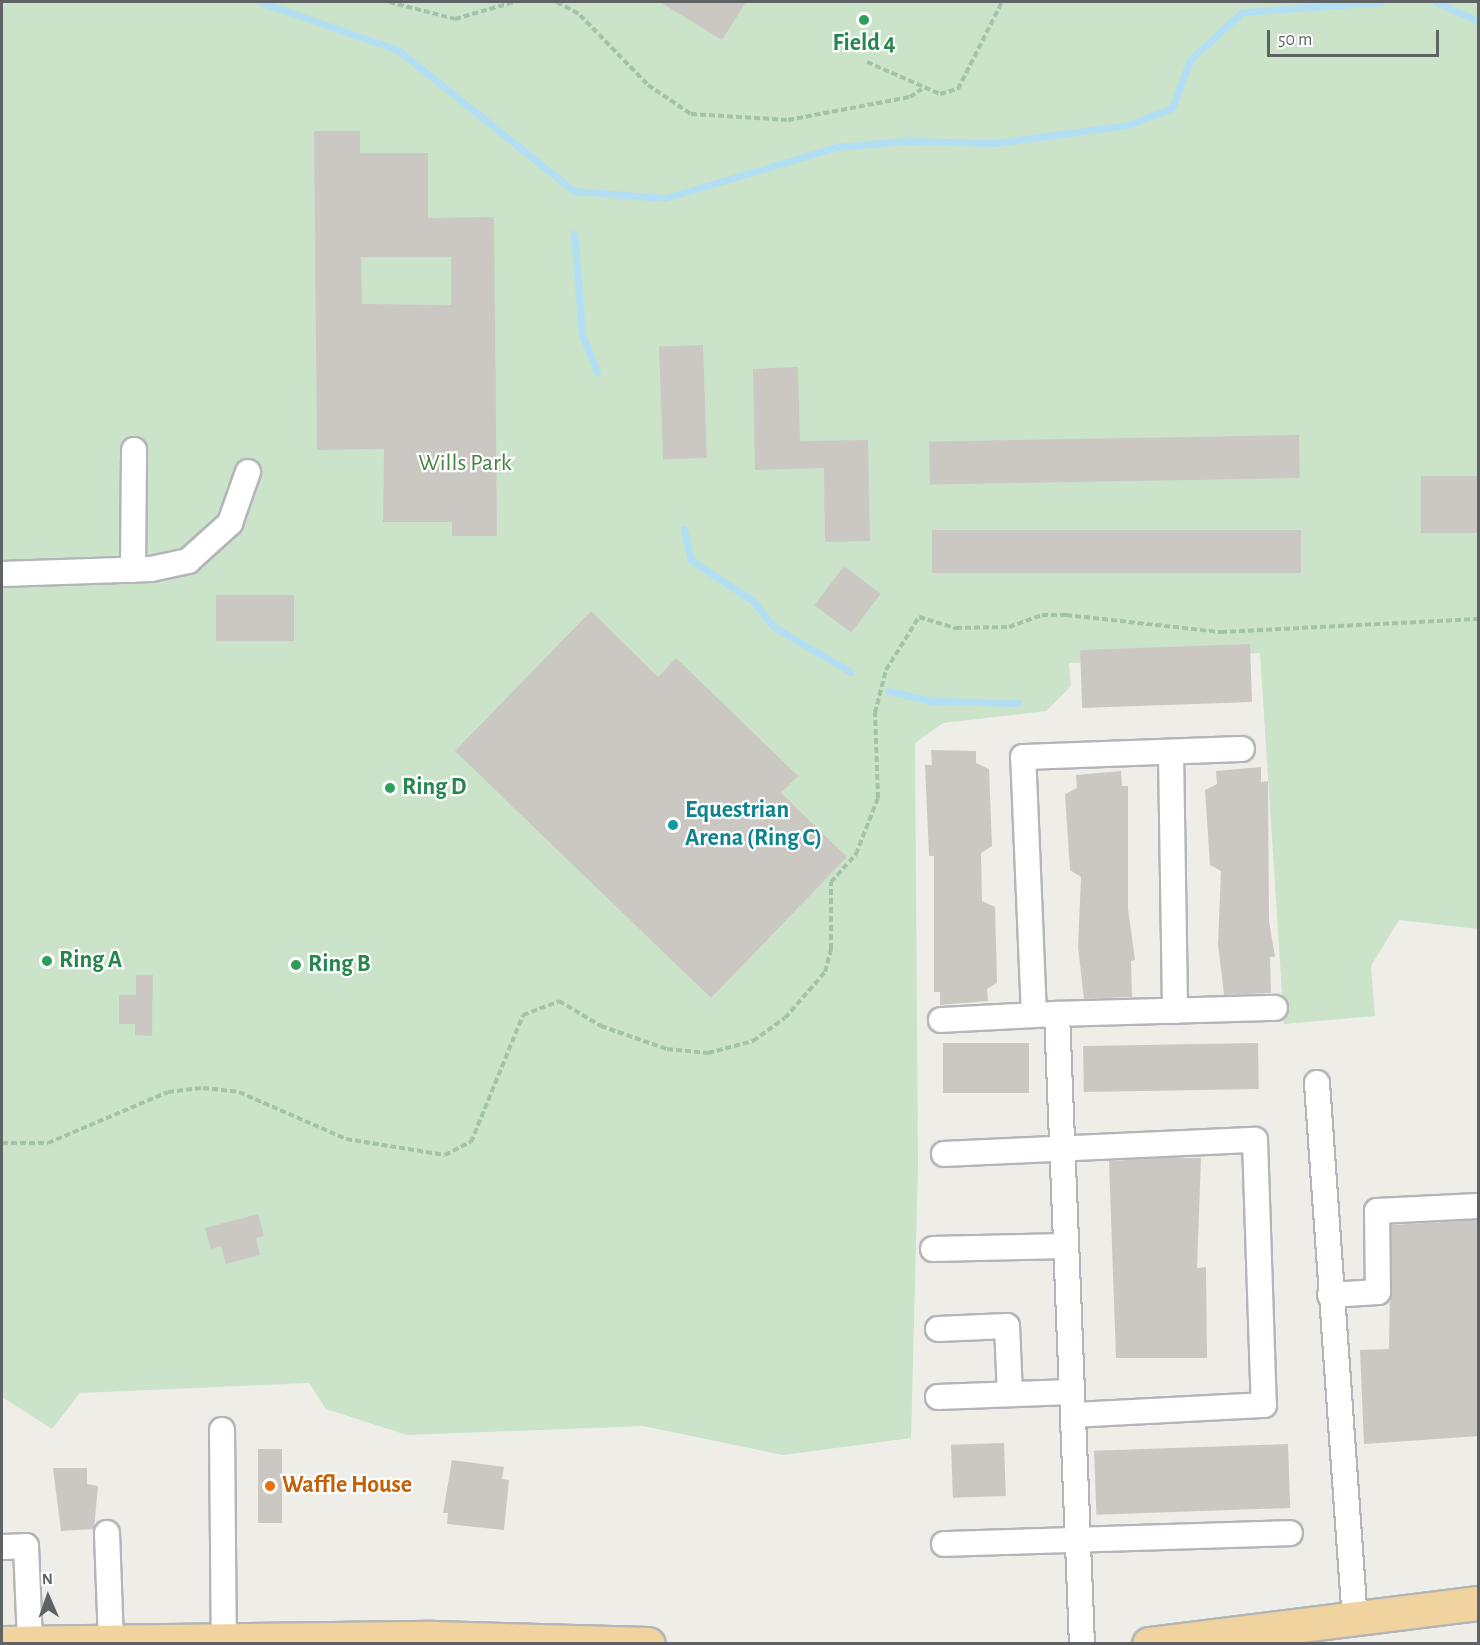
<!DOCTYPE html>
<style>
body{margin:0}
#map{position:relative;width:1480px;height:1645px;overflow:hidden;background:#efede8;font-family:"Alegreya Sans",sans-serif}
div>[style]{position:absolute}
.green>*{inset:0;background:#cbe3c8}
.stream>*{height:7px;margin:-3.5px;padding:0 3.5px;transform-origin:3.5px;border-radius:3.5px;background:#b3dff4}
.building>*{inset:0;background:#cbc8c4;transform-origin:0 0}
.path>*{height:4px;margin-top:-2px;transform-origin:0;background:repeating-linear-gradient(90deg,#a2c3a8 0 6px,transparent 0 9px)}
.roads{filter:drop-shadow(2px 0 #b3b5b8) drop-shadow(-2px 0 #b3b5b8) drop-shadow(0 2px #b3b5b8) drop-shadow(0 -2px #b3b5b8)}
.minor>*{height:24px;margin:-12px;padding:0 12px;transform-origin:12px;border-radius:12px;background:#fff}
.highway>*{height:33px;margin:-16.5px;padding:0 16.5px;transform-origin:16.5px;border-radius:16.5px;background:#f0d39e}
.dots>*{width:16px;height:16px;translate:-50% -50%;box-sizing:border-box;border:3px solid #fff;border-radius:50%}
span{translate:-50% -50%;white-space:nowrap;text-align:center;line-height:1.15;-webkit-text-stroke:4.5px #fff;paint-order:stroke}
.leisure-label{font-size:24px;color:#27864d;font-weight:700}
.left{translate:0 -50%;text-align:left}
.park-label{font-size:24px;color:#468242}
.culture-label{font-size:24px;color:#0d838f;font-weight:700}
.food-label{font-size:24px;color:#c56008;font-weight:700}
.frame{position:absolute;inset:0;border:3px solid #5f6366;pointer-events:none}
.north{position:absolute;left:18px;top:1567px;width:60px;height:60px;-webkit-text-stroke:4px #fff;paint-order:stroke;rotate:358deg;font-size:16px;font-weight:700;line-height:24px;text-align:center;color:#5f6366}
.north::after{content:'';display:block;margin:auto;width:21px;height:27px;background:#5f6366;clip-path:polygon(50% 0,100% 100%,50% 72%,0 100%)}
.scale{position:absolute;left:1267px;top:30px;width:172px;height:27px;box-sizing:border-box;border:3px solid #5f6366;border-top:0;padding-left:8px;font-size:18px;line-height:21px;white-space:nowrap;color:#5f6366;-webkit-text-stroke:4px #fff;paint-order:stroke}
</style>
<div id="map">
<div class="green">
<div style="clip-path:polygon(2px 2px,1478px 2px,1478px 929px,1399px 920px,1371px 966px,1375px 1016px,1284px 1024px,1260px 653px,1069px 663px,1071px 686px,1046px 711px,943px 723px,915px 743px,918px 1165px,911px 1438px,783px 1455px,643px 1426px,407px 1435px,326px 1409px,309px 1383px,80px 1393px,52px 1429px,2px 1397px)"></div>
</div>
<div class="stream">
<div style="left:260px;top:2px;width:146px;rotate:19.2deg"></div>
<div style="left:398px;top:50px;width:226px;rotate:38.7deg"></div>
<div style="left:574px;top:191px;width:91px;rotate:4.4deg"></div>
<div style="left:665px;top:198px;width:179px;rotate:-16.5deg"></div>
<div style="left:837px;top:147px;width:68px;rotate:-5deg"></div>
<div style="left:905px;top:141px;width:90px;rotate:1.3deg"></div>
<div style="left:995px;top:143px;width:134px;rotate:-7.7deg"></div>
<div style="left:1128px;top:125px;width:47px;rotate:-21.1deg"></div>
<div style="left:1172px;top:108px;width:51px;rotate:-69.4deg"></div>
<div style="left:1190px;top:60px;width:71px;rotate:-42.7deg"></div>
<div style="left:1242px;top:12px;width:140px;rotate:-4.1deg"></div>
<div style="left:1436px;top:2px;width:46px;rotate:24.3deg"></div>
<div style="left:574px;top:234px;width:100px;rotate:85.4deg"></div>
<div style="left:582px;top:334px;width:41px;rotate:68.5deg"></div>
<div style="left:684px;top:529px;width:32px;rotate:77deg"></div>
<div style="left:691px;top:560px;width:74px;rotate:33.5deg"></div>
<div style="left:753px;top:601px;width:33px;rotate:51deg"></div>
<div style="left:774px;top:627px;width:89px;rotate:30.3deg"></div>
<div style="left:889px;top:691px;width:43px;rotate:13.4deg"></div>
<div style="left:931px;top:701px;width:87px;rotate:1.3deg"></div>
</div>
<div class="building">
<div style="clip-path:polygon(660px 2px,746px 2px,722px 40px)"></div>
<div style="clip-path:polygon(evenodd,314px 131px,360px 131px,360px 153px,428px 153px,428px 218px,494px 217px,497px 536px,452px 536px,452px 522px,383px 522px,384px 449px,317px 450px,314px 131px,361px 257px,451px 257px,451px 305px,362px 304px,361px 257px)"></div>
<div style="left:703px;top:345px;width:113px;height:44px;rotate:88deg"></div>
<div style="clip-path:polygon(798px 367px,800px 441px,868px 440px,870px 541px,825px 542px,824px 468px,755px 470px,753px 369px)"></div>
<div style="left:1299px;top:435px;width:43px;height:370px;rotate:89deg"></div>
<div style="left:1479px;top:476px;width:57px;height:58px;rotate:90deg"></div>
<div style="left:1301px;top:530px;width:43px;height:369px;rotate:90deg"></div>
<div style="left:844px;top:566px;width:46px;height:49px;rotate:37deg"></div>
<div style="left:294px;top:595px;width:46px;height:78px;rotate:90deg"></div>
<div style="clip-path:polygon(591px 611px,658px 677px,676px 658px,798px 776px,781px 793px,847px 857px,711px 998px,455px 751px)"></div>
<div style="left:1250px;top:644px;width:58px;height:170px;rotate:88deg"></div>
<div style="clip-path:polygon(931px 750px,976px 751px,976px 763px,989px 769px,992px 846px,981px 853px,982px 901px,995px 907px,997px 983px,987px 989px,988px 1001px,940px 1005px,940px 992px,934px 992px,934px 856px,929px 856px,925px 765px,932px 765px)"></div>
<div style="clip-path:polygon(1261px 767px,1261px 782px,1268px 781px,1269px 921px,1275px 957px,1270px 957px,1271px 993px,1224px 995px,1218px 944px,1221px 871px,1210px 865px,1205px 790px,1217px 784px,1216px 771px)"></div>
<div style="clip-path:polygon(1121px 771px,1122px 786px,1128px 786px,1128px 909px,1135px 960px,1131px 961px,1132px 997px,1084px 999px,1078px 947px,1081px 877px,1070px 870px,1065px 794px,1077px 788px,1076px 775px)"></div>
<div style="clip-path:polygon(136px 975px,153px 975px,152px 1036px,135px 1035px,135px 1024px,119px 1024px,119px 995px,136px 995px)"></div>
<div style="left:1029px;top:1043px;width:50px;height:86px;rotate:90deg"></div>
<div style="left:1258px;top:1043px;width:46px;height:175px;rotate:89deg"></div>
<div style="clip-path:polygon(1161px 1158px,1201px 1158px,1197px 1268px,1206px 1267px,1207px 1358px,1116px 1358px,1109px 1161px)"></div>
<div style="clip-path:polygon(258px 1214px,264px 1236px,256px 1238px,260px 1255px,226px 1264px,221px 1246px,211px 1249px,205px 1228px)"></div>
<div style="clip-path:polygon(1479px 1220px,1479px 1436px,1364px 1444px,1360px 1350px,1389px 1349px,1391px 1225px)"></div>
<div style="left:1004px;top:1443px;width:53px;height:53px;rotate:88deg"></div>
<div style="left:1288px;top:1444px;width:64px;height:194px;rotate:88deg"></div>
<div style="left:258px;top:1449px;width:24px;height:74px"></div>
<div style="clip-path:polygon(452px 1460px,504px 1467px,502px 1479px,509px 1480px,504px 1530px,447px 1524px,448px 1513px,443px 1513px)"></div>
<div style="clip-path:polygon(53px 1468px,87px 1468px,87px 1484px,98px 1486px,94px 1529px,61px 1531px)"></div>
</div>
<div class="path">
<div style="left:389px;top:2px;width:68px;rotate:14.4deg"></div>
<div style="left:455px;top:19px;width:61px;rotate:-16.1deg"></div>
<div style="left:557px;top:2px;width:26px;rotate:29deg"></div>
<div style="left:580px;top:15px;width:98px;rotate:45.8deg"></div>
<div style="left:648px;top:85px;width:52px;rotate:34deg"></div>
<div style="left:691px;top:114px;width:97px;rotate:3.5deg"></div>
<div style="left:788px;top:120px;width:124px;rotate:-10.7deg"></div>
<div style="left:910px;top:97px;width:14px;rotate:-34deg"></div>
<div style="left:867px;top:62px;width:80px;rotate:23.7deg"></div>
<div style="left:940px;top:94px;width:19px;rotate:-16deg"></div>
<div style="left:958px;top:89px;width:97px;rotate:-63.2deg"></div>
<div style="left:2px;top:1143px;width:46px"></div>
<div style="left:48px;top:1143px;width:130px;rotate:-23deg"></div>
<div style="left:168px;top:1092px;width:35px;rotate:-7deg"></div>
<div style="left:203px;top:1088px;width:36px;rotate:6deg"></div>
<div style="left:239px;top:1092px;width:117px;rotate:23.7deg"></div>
<div style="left:346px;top:1139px;width:100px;rotate:9.2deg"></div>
<div style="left:445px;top:1155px;width:29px;rotate:-27deg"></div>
<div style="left:471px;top:1142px;width:137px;rotate:-67.7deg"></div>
<div style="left:523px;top:1015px;width:39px;rotate:-21deg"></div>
<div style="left:559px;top:1001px;width:49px;rotate:30.8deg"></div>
<div style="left:601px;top:1026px;width:70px;rotate:19.2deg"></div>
<div style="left:667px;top:1049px;width:41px;rotate:5.6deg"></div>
<div style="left:708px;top:1053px;width:47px;rotate:-14.9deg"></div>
<div style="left:753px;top:1041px;width:39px;rotate:-36deg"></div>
<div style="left:785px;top:1018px;width:61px;rotate:-49deg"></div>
<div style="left:825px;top:972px;width:24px;rotate:-75deg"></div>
<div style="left:831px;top:949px;width:67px;rotate:-90deg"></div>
<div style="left:831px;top:882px;width:38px;rotate:-48deg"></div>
<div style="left:856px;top:854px;width:60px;rotate:-68.6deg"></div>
<div style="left:878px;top:798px;width:85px;rotate:-92deg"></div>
<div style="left:875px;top:713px;width:44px;rotate:-75.7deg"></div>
<div style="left:886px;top:670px;width:62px;rotate:-58.1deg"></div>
<div style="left:919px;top:617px;width:39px;rotate:17deg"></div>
<div style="left:956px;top:628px;width:53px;rotate:-1.1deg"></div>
<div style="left:1009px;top:627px;width:35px;rotate:-20deg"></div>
<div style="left:1042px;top:615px;width:24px"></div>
<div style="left:1066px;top:615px;width:156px;rotate:6.3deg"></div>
<div style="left:1221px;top:632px;width:257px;rotate:-2.9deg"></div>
</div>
<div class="roads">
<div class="minor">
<div style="left:133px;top:570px;width:120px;rotate:-89.5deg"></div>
<div style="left:2px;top:574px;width:149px;rotate:-1.9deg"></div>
<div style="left:151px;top:569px;width:38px;rotate:-12deg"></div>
<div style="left:188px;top:561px;width:57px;rotate:-42.1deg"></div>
<div style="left:230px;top:523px;width:54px;rotate:-70.6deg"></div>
<div style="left:1171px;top:752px;width:259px;rotate:89.1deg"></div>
<div style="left:1057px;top:1014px;width:218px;rotate:-1.6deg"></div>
<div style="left:1034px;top:1015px;width:258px;rotate:-92.4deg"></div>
<div style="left:1023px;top:757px;width:219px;rotate:-2.1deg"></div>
<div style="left:941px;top:1020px;width:116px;rotate:-3deg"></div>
<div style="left:1057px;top:1014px;width:630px;rotate:87.73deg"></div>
<div style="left:1317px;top:1083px;width:539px;rotate:85.96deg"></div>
<div style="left:944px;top:1154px;width:311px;rotate:-2.6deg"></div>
<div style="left:1255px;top:1140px;width:265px;rotate:88.1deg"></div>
<div style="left:1264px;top:1405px;width:191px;rotate:177deg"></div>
<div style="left:933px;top:1249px;width:133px;rotate:-1.3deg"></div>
<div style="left:1330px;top:1295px;width:48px;rotate:-3.6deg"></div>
<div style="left:1378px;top:1292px;width:81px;rotate:-90.7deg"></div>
<div style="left:1377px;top:1211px;width:101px;rotate:-2.8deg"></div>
<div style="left:938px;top:1329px;width:69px;rotate:-2.5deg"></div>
<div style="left:1007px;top:1326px;width:68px;rotate:87.5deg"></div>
<div style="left:938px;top:1397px;width:133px;rotate:-2.2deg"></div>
<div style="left:222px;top:1430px;width:210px;rotate:89.5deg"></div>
<div style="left:107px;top:1533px;width:109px;rotate:87.9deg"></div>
<div style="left:944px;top:1544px;width:346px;rotate:-1.8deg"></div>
<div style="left:2px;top:1547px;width:24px;rotate:-2deg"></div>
<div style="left:26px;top:1546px;width:96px;rotate:87.6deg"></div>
</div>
<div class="highway">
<div style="left:2px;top:1643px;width:430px;rotate:-0.7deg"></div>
<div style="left:432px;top:1638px;width:216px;rotate:1.6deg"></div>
<div style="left:1149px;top:1644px;width:332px;rotate:-7.1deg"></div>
</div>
</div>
<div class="dots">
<div style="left:864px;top:20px;background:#2e9e5b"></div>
<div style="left:390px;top:788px;background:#2e9e5b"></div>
<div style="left:673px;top:825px;background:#0f9aa8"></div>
<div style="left:47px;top:961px;background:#2e9e5b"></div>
<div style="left:296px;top:965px;background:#2e9e5b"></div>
<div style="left:270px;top:1486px;background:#e8710a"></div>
</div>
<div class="leisure-label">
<span style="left:864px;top:44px">Field 4</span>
<span class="left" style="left:402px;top:788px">Ring D</span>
<span class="left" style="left:59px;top:961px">Ring A</span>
<span class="left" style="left:308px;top:965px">Ring B</span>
</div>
<div class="park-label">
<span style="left:465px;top:464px">Wills Park</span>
</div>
<div class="culture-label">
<span class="left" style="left:685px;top:825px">Equestrian<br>Arena (Ring C)</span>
</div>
<div class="food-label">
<span class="left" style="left:282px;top:1486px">Waffle House</span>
</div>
<div class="frame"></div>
<div class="north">N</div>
<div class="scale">50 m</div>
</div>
